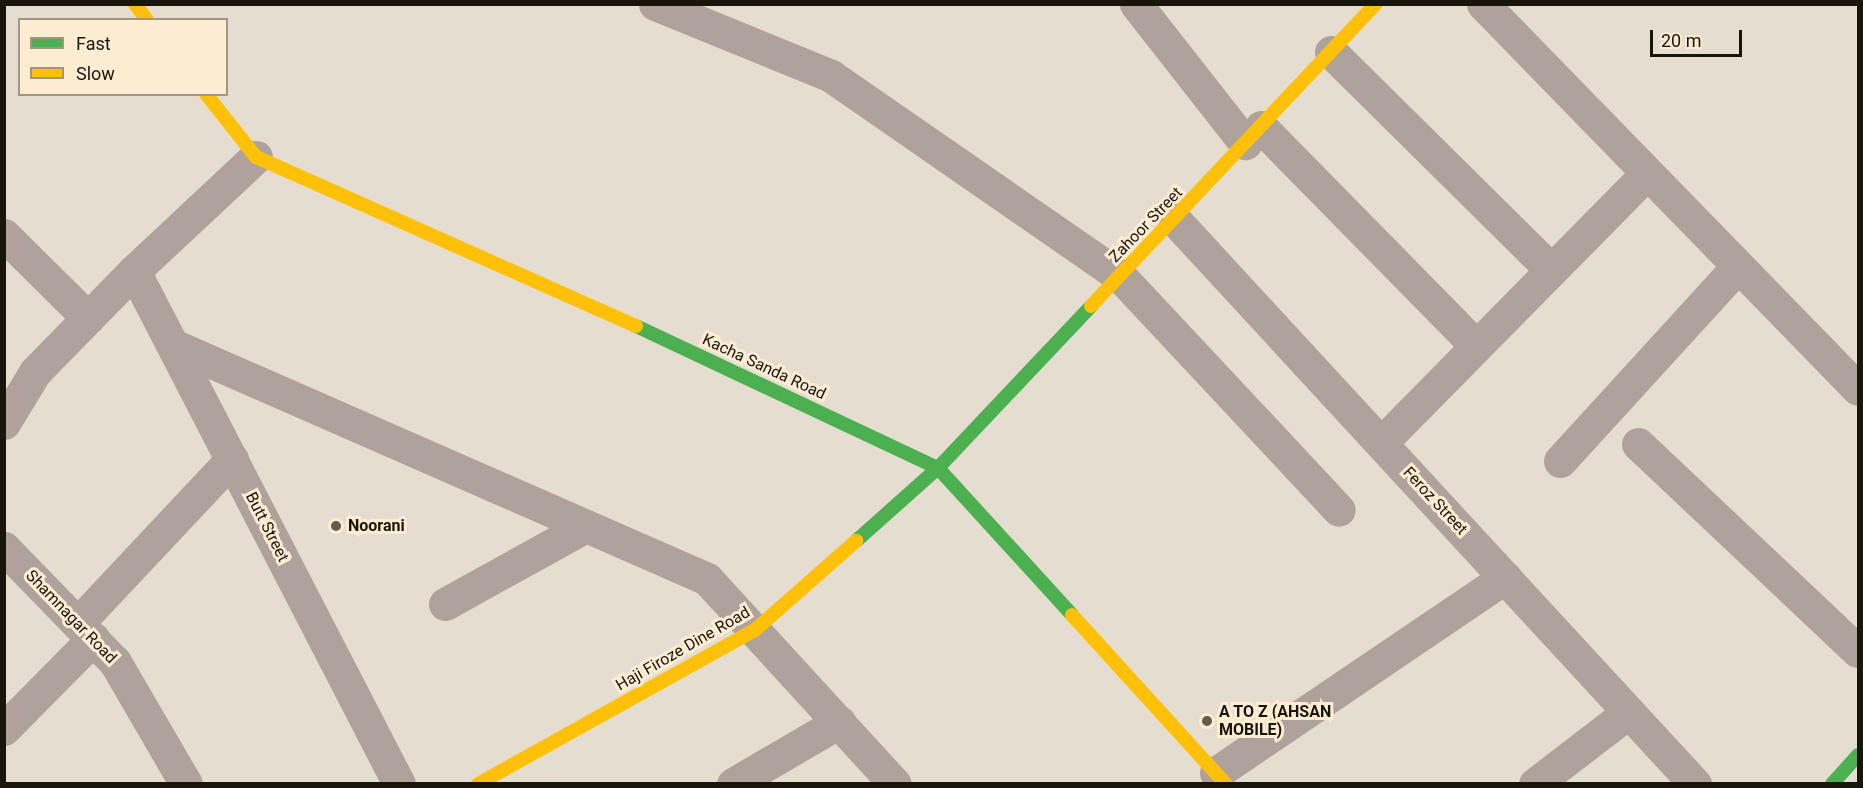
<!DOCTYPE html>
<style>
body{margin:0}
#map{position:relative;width:1863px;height:788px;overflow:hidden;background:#e5ddcf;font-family:Roboto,sans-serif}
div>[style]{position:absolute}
.street>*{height:33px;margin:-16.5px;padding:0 16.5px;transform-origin:16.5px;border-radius:16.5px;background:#afa29d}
.fast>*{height:14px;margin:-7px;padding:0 7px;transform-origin:7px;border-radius:7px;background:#4caf50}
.slow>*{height:14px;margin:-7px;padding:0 7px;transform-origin:7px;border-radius:7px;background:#ffc107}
.dots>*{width:16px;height:16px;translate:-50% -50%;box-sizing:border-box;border:3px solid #fcecd2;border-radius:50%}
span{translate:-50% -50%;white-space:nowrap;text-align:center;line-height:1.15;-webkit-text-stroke:6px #fcecd2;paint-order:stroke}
.street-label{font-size:16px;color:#1a150b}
.poi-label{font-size:16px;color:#1a150b;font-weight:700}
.left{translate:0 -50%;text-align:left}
.frame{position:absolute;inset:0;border:6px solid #1a150b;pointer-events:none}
.legend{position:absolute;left:18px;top:18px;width:210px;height:78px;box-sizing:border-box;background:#fcecd2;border:2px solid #a29682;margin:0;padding:8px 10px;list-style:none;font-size:18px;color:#1a150b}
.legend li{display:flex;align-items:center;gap:12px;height:30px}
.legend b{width:30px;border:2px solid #a29682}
.scale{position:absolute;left:1650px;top:30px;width:92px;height:27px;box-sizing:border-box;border:3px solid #1a150b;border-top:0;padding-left:8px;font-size:18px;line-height:21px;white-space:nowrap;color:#1a150b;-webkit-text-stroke:4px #fcecd2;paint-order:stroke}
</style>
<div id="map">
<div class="street">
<div style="left:655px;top:4px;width:190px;rotate:22.2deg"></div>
<div style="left:831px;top:76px;width:351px;rotate:34.7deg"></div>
<div style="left:1120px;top:276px;width:320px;rotate:46.9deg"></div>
<div style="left:1136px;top:4px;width:177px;rotate:51.9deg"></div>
<div style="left:1483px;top:4px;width:537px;rotate:45.75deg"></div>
<div style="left:1331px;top:52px;width:310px;rotate:44.7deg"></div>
<div style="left:1261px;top:127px;width:307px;rotate:45.5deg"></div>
<div style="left:1174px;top:219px;width:769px;rotate:47.32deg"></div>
<div style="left:4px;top:235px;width:118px;rotate:44.7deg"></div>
<div style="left:134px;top:271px;width:577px;rotate:62.68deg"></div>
<div style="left:173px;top:345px;width:583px;rotate:23.66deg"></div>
<div style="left:707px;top:579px;width:278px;rotate:47.5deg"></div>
<div style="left:4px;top:423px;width:60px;rotate:-58.7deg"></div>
<div style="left:35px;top:372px;width:141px;rotate:-45.6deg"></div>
<div style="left:134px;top:271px;width:167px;rotate:-43.1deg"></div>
<div style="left:1381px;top:443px;width:379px;rotate:-45.4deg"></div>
<div style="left:1638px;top:444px;width:302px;rotate:43.3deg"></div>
<div style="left:1560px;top:461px;width:264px;rotate:-47.6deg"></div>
<div style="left:4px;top:548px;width:159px;rotate:45.8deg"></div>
<div style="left:115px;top:662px;width:141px;rotate:59.8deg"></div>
<div style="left:445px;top:604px;width:161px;rotate:-29deg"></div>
<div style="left:78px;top:623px;width:225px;rotate:-46.8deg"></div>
<div style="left:4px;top:729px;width:127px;rotate:-45.3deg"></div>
<div style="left:1216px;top:773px;width:349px;rotate:-34.1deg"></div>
<div style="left:733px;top:784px;width:123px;rotate:-30.3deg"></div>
<div style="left:1535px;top:784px;width:118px;rotate:-37.5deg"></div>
</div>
<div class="fast">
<div style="left:636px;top:326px;width:334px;rotate:25.2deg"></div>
<div style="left:938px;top:468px;width:199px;rotate:47.6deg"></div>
<div style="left:856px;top:541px;width:110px;rotate:-41.7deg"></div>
<div style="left:938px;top:468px;width:223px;rotate:-46.6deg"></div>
<div style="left:1832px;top:784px;width:39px;rotate:-48deg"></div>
</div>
<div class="slow">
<div style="left:135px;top:4px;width:20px;rotate:53deg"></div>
<div style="left:206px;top:94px;width:80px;rotate:51.6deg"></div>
<div style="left:256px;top:157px;width:416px;rotate:24deg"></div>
<div style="left:1091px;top:306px;width:415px;rotate:-46.7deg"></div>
<div style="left:1072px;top:615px;width:229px;rotate:47.7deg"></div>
<div style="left:478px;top:784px;width:317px;rotate:-29.1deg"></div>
<div style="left:755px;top:630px;width:135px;rotate:-41.4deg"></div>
</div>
<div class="dots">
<div style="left:336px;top:526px;background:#615b50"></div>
<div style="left:1207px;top:721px;background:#615b50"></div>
</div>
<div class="street-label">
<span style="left:1146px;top:225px;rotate:-46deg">Zahoor Street</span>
<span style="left:764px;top:367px;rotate:25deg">Kacha Sanda Road</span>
<span style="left:1435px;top:501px;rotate:47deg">Feroz Street</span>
<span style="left:267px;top:527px;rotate:63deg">Butt Street</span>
<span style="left:71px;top:617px;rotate:46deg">Shamnagar Road</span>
<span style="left:683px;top:649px;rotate:-30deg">Haji Firoze Dine Road</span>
</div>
<div class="poi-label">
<span class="left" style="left:348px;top:526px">Noorani</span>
<span class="left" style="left:1219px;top:721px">A TO Z (AHSAN<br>MOBILE)</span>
</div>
<div class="frame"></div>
<ul class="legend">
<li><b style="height:8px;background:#4caf50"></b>Fast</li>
<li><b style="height:8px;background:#ffc107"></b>Slow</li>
</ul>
<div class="scale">20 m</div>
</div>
